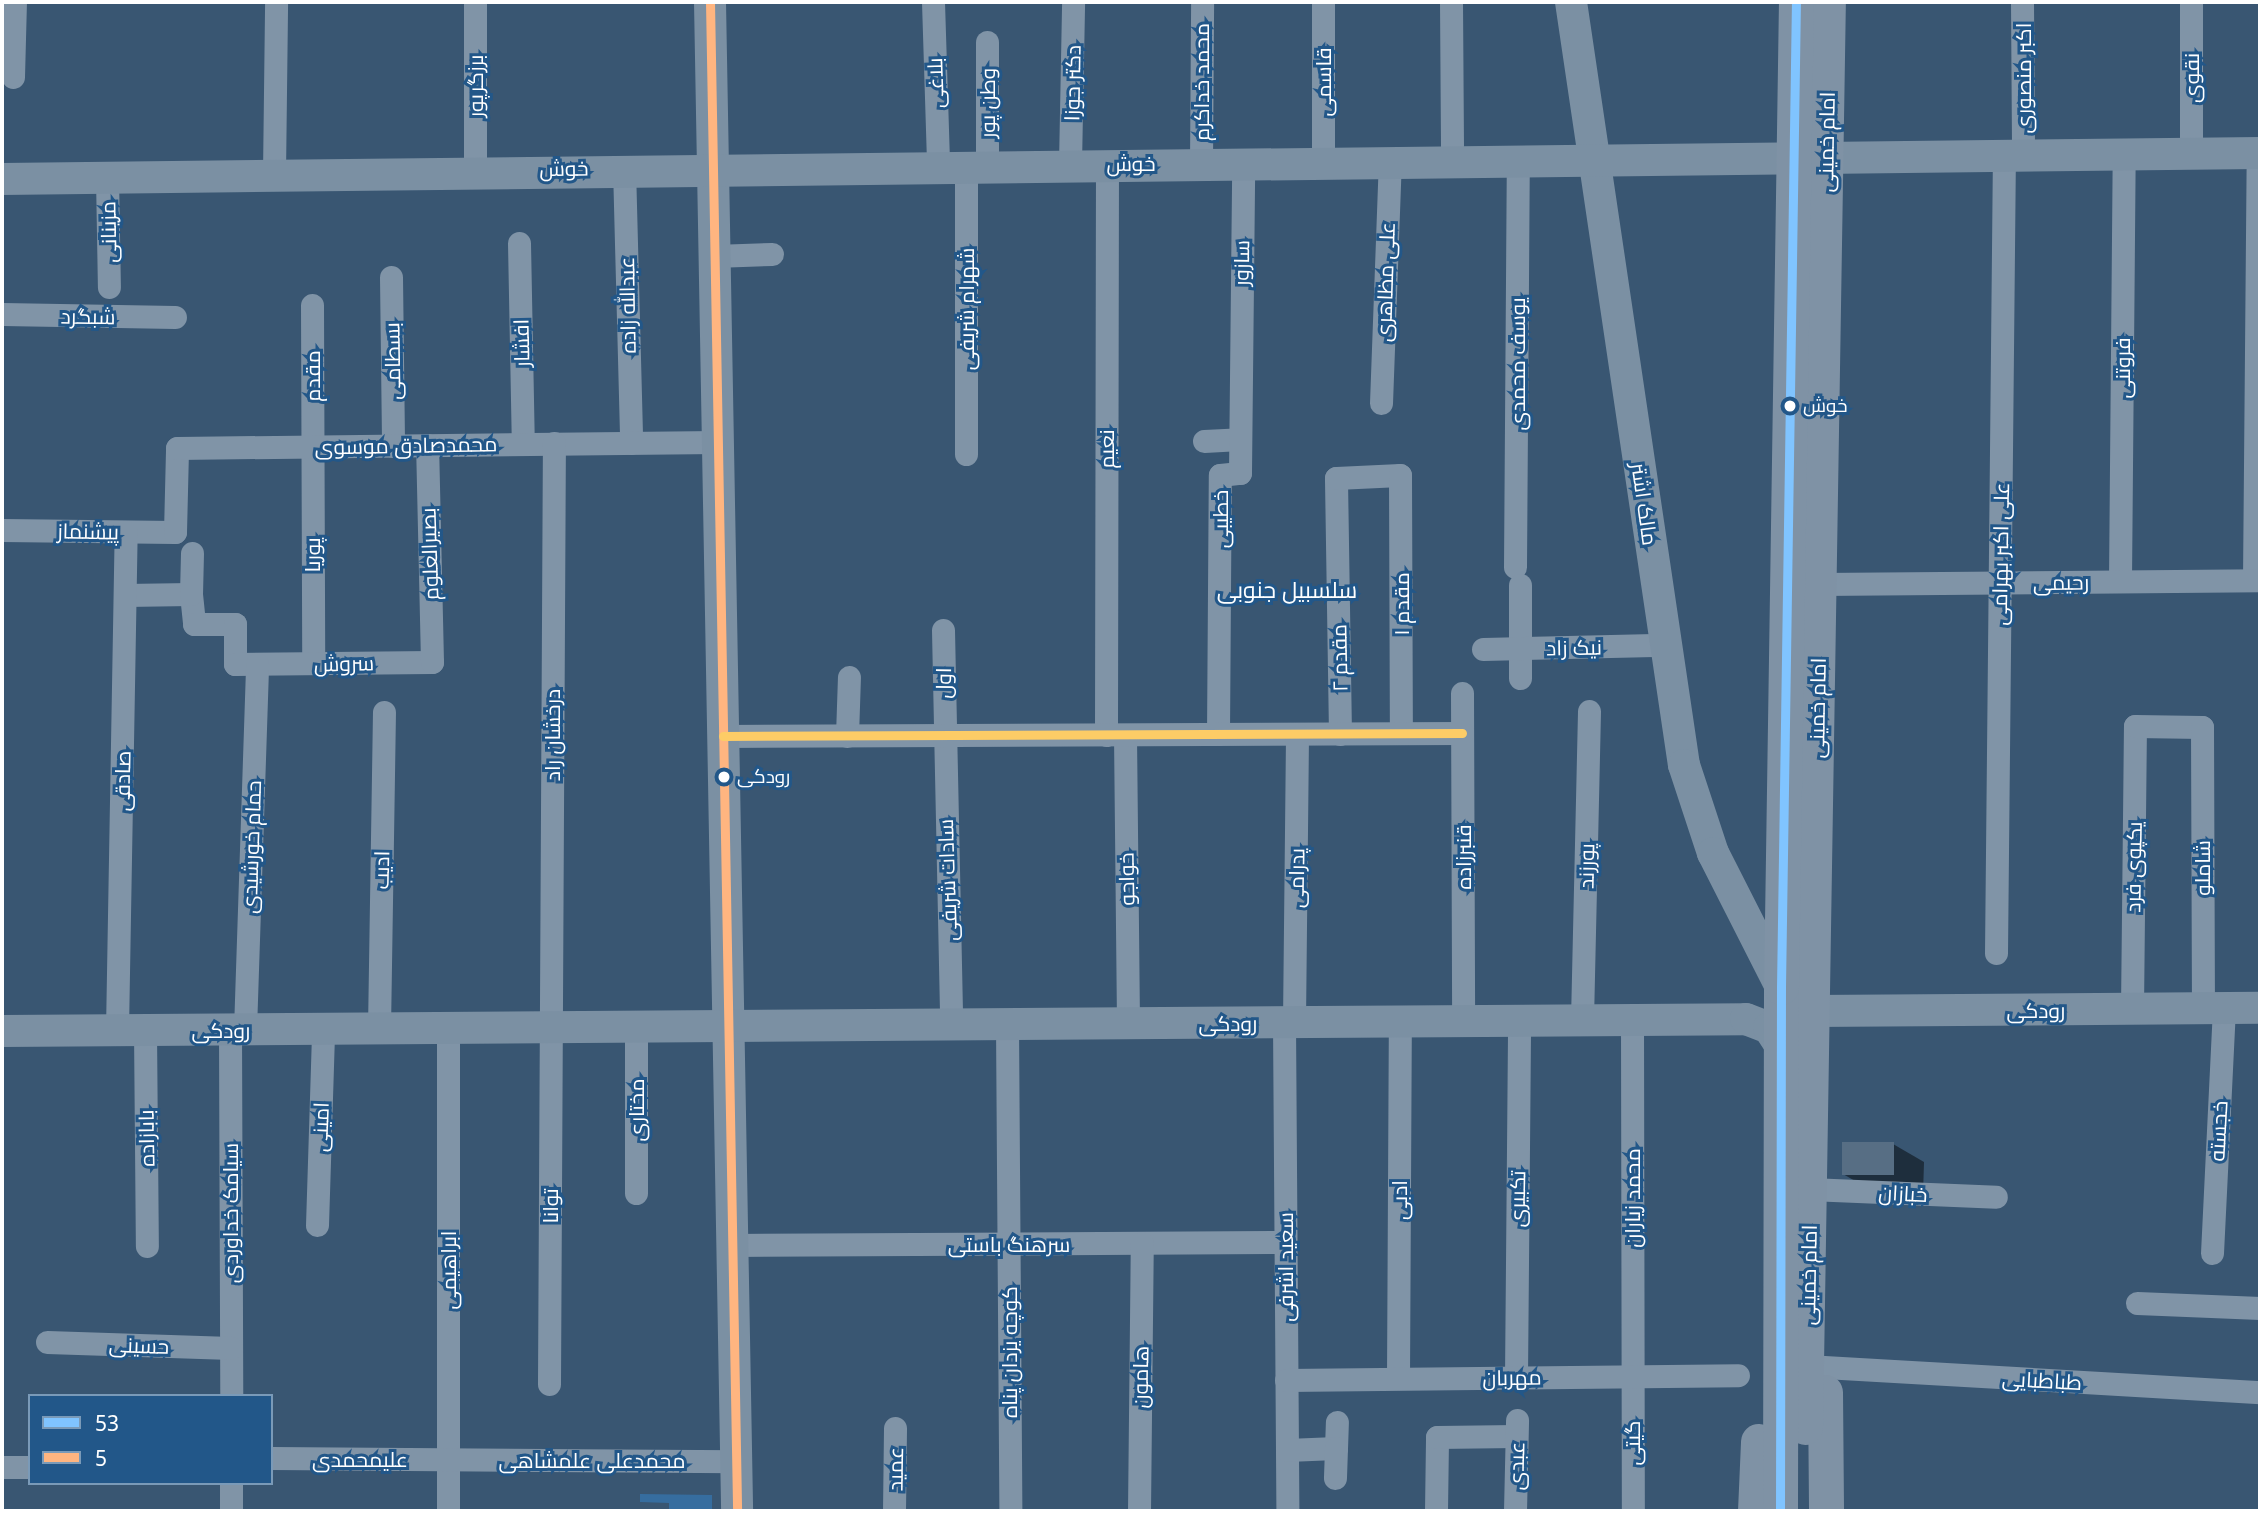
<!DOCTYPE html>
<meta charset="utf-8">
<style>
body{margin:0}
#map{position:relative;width:2262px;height:1513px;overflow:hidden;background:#395672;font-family:"Noto Sans",Cairo,sans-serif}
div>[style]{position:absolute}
.green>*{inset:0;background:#366d9f}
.shadow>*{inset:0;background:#0007}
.building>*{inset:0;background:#576e84;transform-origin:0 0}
.street>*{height:23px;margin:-11.5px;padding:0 11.5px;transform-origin:11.5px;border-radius:11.5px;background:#8094a7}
.secondary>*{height:32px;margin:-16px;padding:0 16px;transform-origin:16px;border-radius:16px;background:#7b90a3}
.primary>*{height:35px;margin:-17.5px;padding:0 17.5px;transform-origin:17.5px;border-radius:17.5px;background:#7f92a5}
.bus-1>*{height:9px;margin:-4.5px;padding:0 4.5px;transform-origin:4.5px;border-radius:4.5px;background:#80c4ff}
.bus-2>*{height:9px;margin:-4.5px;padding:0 4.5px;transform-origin:4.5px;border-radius:4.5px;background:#ffb580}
.bus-3>*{height:9px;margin:-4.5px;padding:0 4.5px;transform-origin:4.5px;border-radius:4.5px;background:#fdcc66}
.dots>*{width:19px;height:19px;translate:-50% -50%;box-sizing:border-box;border:4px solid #225789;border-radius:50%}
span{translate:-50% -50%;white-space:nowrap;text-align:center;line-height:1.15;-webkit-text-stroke:6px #225789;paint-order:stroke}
.bus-label{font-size:19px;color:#fff}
.left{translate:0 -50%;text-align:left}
.street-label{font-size:21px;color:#fff}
.neighbourhood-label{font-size:23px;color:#fff}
.frame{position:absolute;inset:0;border:4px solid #fff;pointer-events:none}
.legend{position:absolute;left:28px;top:1394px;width:245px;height:91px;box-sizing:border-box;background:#225789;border:2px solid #7a9ab8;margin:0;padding:9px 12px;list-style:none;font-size:21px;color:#fff}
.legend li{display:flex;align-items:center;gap:14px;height:35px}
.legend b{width:35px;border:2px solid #7a9ab8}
</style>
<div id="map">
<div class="green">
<div style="clip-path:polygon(640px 1494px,712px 1495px,712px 1511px,669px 1511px,669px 1503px,640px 1502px)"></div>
</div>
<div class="shadow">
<div style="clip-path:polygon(1893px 1144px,1924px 1162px,1923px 1194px,1874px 1192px,1843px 1174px)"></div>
</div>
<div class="building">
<div style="left:1842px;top:1142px;width:52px;height:33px"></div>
</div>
<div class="street">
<div style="left:933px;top:2px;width:163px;rotate:88.2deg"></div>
<div style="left:1323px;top:2px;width:160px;rotate:90deg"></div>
<div style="left:1451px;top:2px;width:160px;rotate:89.6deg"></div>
<div style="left:2022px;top:2px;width:153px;rotate:89.6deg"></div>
<div style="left:13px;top:77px;width:75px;rotate:-88.5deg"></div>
<div style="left:2191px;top:153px;width:151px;rotate:-90deg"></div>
<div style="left:1201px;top:163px;width:161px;rotate:-89.6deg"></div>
<div style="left:966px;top:164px;width:290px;rotate:90deg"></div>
<div style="left:987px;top:164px;width:122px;rotate:-90deg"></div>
<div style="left:1070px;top:164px;width:162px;rotate:-88.9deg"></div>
<div style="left:624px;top:167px;width:276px;rotate:88.5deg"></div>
<div style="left:475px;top:170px;width:168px;rotate:-90deg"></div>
<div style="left:274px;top:174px;width:172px;rotate:-89.3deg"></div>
<div style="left:107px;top:177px;width:110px;rotate:89deg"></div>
<div style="left:519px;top:243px;width:201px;rotate:88.9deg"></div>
<div style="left:714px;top:256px;width:58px;rotate:-2deg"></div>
<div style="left:391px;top:277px;width:169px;rotate:89.3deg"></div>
<div style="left:312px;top:305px;width:358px;rotate:89.8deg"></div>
<div style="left:2px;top:314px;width:173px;rotate:1deg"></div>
<div style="left:1381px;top:403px;width:241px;rotate:-87.9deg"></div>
<div style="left:1204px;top:441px;width:36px;rotate:-3deg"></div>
<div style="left:2px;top:530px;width:173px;rotate:0.7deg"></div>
<div style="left:175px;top:532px;width:84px;rotate:-88.6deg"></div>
<div style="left:177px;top:448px;width:540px;rotate:-0.64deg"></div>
<div style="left:1515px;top:567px;width:406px;rotate:-89.6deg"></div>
<div style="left:2254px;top:580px;width:427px;rotate:-89.5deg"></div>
<div style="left:2120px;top:581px;width:427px;rotate:-89.5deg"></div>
<div style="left:1819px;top:584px;width:441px;rotate:-0.5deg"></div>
<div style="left:1520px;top:585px;width:93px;rotate:90deg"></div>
<div style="left:191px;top:594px;width:30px;rotate:84deg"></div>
<div style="left:194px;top:624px;width:41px"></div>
<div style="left:235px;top:624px;width:40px;rotate:90deg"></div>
<div style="left:235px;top:664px;width:197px;rotate:-0.6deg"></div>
<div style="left:432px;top:662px;width:217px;rotate:-91.3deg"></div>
<div style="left:125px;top:595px;width:66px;rotate:-0.9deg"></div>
<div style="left:191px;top:594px;width:41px;rotate:-88.6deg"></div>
<div style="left:943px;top:630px;width:395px;rotate:88.8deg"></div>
<div style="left:1483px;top:649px;width:182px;rotate:-1.3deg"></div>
<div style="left:1462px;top:693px;width:328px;rotate:89.8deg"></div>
<div style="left:1218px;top:734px;width:259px;rotate:-89.6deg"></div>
<div style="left:1220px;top:475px;width:20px;rotate:-6deg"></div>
<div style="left:1240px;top:473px;width:310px;rotate:-89.4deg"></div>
<div style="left:1340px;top:734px;width:256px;rotate:-90.9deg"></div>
<div style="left:1336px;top:478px;width:64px;rotate:-2.7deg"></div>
<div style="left:1400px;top:475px;width:258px;rotate:89.8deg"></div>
<div style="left:1106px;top:735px;width:572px;rotate:-89.9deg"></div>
<div style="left:1125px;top:735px;width:288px;rotate:89.4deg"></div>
<div style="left:723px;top:736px;width:739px;rotate:-0.23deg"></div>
<div style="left:847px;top:736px;width:59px;rotate:-88.1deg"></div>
<div style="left:1996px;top:953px;width:798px;rotate:-89.43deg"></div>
<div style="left:2132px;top:1009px;width:283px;rotate:-89.4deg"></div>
<div style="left:2135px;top:726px;width:67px;rotate:0.9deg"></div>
<div style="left:2202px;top:727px;width:282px;rotate:89.8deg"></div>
<div style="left:1582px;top:1020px;width:309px;rotate:-88.7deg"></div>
<div style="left:1632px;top:1020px;width:491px;rotate:89.9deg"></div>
<div style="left:1284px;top:1022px;width:489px;rotate:89.6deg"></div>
<div style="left:1294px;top:1022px;width:288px;rotate:-89.4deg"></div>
<div style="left:1007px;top:1024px;width:487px;rotate:89.6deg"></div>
<div style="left:636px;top:1027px;width:166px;rotate:90deg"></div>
<div style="left:448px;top:1028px;width:483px;rotate:90deg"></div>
<div style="left:379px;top:1029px;width:317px;rotate:-89.1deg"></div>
<div style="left:117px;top:1030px;width:498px;rotate:-89deg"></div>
<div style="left:145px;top:1030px;width:216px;rotate:89.5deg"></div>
<div style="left:230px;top:1030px;width:366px;rotate:89.8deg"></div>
<div style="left:245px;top:1030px;width:366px;rotate:-88.1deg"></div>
<div style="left:1809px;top:1189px;width:187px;rotate:2.4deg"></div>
<div style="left:317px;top:1225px;width:196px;rotate:-88.2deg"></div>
<div style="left:732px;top:1245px;width:553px;rotate:-0.31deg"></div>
<div style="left:2212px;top:1253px;width:245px;rotate:-87.2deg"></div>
<div style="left:2137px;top:1303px;width:123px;rotate:2.3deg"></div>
<div style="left:47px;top:1342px;width:184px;rotate:1.9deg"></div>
<div style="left:1824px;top:1367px;width:437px;rotate:3.3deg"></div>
<div style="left:1516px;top:1377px;width:356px;rotate:-89.5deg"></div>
<div style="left:1398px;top:1378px;width:357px;rotate:-89.7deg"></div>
<div style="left:1286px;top:1380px;width:452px;rotate:-0.6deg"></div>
<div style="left:549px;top:1384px;width:941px;rotate:-89.7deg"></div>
<div style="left:1336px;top:1448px;width:26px;rotate:-88deg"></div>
<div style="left:1287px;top:1450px;width:49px;rotate:-2.3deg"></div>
<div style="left:1336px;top:1448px;width:30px;rotate:92deg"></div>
<div style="left:271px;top:1458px;width:465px;rotate:0.4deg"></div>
<div style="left:2px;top:1467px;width:28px"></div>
<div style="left:231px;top:1483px;width:28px;rotate:90deg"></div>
<div style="left:894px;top:1511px;width:83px;rotate:-89.3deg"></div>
<div style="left:1139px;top:1511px;width:268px;rotate:-89.4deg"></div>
<div style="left:1436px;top:1511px;width:74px;rotate:-89.2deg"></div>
<div style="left:1437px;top:1437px;width:79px;rotate:-0.7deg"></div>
<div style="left:1515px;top:1511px;width:91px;rotate:-88.7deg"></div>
</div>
<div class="secondary">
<div style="left:710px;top:2px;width:1509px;rotate:88.97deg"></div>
<div style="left:1571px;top:2px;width:771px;rotate:81.58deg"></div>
<div style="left:1684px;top:765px;width:93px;rotate:71.8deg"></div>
<div style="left:1713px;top:853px;width:150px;rotate:63.1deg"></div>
<div style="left:2px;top:179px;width:2258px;rotate:-0.66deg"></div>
<div style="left:1812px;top:1011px;width:448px;rotate:-0.4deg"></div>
<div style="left:2px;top:1031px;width:1744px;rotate:-0.39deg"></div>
<div style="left:1746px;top:1019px;width:25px;rotate:21deg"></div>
<div style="left:1769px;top:1028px;width:24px;rotate:57deg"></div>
</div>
<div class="primary">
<div style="left:1825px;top:1392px;width:119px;rotate:89.5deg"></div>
<div style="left:1805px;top:1427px;width:1425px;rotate:-89.08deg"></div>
<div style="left:1755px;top:1511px;width:70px;rotate:-87.5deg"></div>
<div style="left:1780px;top:1511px;width:524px;rotate:-89.89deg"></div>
<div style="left:1781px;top:987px;width:985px;rotate:-89.13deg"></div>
</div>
<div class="bus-1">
<div style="left:1780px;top:1511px;width:524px;rotate:-89.89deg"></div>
<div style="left:1781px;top:987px;width:985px;rotate:-89.13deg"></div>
</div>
<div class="bus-2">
<div style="left:710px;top:2px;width:1509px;rotate:88.97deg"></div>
</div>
<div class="bus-3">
<div style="left:723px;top:736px;width:739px;rotate:-0.23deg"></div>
</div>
<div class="dots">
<div style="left:1790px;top:406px;background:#fff"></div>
<div style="left:724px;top:777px;background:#fff"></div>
</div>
<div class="bus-label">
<span class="left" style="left:1803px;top:406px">خوش</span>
<span class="left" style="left:737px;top:777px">رودکی</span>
</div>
<div class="street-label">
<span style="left:2023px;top:78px;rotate:-90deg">اکبر منصوری</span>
<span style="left:2191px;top:78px;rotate:-90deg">نقوی</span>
<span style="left:1201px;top:82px;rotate:-90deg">محمد خداکرم</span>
<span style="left:1323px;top:82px;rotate:-90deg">قاسمی</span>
<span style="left:935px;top:83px;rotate:-92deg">بلاغی</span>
<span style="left:1072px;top:83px;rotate:-89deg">دکتر جوزا</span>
<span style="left:475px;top:86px;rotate:-90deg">برزگرپور</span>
<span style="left:987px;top:103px;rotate:-90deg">وطن پور</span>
<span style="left:1826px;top:142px;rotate:-89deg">امام خمینی</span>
<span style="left:1131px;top:163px">خوش</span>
<span style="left:564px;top:168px;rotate:-1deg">خوش</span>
<span style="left:108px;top:232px;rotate:-91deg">مزینانی</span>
<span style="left:1241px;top:263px;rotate:-89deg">سازور</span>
<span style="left:1385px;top:282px;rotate:-88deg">علی مظاهری</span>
<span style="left:627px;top:305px;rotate:-91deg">عبدالله زاده</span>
<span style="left:966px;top:309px;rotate:-90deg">شهرام شریفی</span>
<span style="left:88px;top:316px;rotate:1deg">شبگرد</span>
<span style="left:521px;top:343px;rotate:-91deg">افشار</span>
<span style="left:392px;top:361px;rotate:-91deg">بسطامی</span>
<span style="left:1517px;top:364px;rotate:-90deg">یوسف محمدی</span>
<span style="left:2122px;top:368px;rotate:-90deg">فروتنی</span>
<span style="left:312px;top:376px;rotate:-90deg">مقدم</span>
<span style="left:406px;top:445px;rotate:-1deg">محمدصادق موسوی</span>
<span style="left:1106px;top:449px;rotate:-90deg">نعیم</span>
<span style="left:1645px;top:504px;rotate:82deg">مالک اشتر</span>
<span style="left:1220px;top:519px;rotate:-90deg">خطیبی</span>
<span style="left:88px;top:531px;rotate:1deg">پیشنماز</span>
<span style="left:429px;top:554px;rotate:-92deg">بصیرالعلوم</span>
<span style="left:2000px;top:554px;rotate:-89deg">علی اکبر بهرامی</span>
<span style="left:312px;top:555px;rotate:-90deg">پوریا</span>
<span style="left:2061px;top:582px;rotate:-1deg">رحیمی</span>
<span style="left:1401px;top:604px;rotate:-90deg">مقدم ۱</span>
<span style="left:1574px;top:647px;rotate:-1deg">نیک زاد</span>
<span style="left:1339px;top:658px;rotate:-91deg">مقدم ۲</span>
<span style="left:344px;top:663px;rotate:-1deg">سروش</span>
<span style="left:943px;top:683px;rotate:-89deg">اول</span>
<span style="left:1817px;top:708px;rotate:-89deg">امام خمینی</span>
<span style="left:552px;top:735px;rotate:-90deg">درخشان راد</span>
<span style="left:122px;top:781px;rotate:-89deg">صادقی</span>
<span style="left:251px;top:847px;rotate:-88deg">حمام خورشیدی</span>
<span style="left:1463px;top:857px;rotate:-90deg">قنبرزاده</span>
<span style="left:1586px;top:866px;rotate:-89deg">پورزند</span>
<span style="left:2133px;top:867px;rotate:-89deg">یکپوی فرد</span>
<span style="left:2202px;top:868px;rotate:-90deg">شاملو</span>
<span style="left:381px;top:870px;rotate:-89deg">ادیب</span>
<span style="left:1296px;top:878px;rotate:-89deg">پدرامی</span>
<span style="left:1126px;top:879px;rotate:-91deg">خواجو</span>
<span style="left:947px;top:880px;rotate:-92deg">سادات شریفی</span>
<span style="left:2036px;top:1010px">رودکی</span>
<span style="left:1228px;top:1023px">رودکی</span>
<span style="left:221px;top:1030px">رودکی</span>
<span style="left:636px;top:1110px;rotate:-90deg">مختاری</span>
<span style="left:320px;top:1127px;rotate:-88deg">امینی</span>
<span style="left:2218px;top:1131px;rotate:-87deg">خجسته</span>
<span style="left:146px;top:1138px;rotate:-91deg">بابازاده</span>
<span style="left:1903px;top:1193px;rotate:3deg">خبازان</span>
<span style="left:1632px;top:1198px;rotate:-90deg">محمد زیاران</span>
<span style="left:1517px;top:1199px;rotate:-89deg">تکبیری</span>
<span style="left:1399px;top:1200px;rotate:-90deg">ادبی</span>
<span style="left:550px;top:1206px;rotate:-90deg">توانا</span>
<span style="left:230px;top:1213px;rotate:-90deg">سیامک خداوردی</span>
<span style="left:1009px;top:1244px">سرهنگ باستی</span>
<span style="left:1285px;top:1267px;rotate:-90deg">سعید اشرفی</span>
<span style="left:448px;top:1270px;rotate:-90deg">ابراهیمی</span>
<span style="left:1808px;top:1275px;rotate:-89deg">امام خمینی</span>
<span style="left:139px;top:1345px;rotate:2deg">حسینی</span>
<span style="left:1009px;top:1352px;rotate:-90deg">کوچه یزدان پناه</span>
<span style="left:1140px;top:1377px;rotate:-89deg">هامون</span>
<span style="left:1512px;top:1377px;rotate:-1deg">مهربان</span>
<span style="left:2042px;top:1380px;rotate:3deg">طباطبایی</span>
<span style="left:1632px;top:1443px;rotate:-90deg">گیتی</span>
<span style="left:360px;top:1459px">علیمحمدی</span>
<span style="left:592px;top:1460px">محمدعلی علمشاهی</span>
<span style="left:1516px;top:1466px;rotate:-89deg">عبدی</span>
<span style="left:895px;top:1469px;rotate:-89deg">عمید</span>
</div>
<div class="neighbourhood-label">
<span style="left:1287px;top:589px">سلسبیل جنوبی</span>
</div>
<div class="frame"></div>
<ul class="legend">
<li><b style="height:9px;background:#80c4ff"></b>53</li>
<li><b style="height:9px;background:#ffb580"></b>5</li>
</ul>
</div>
